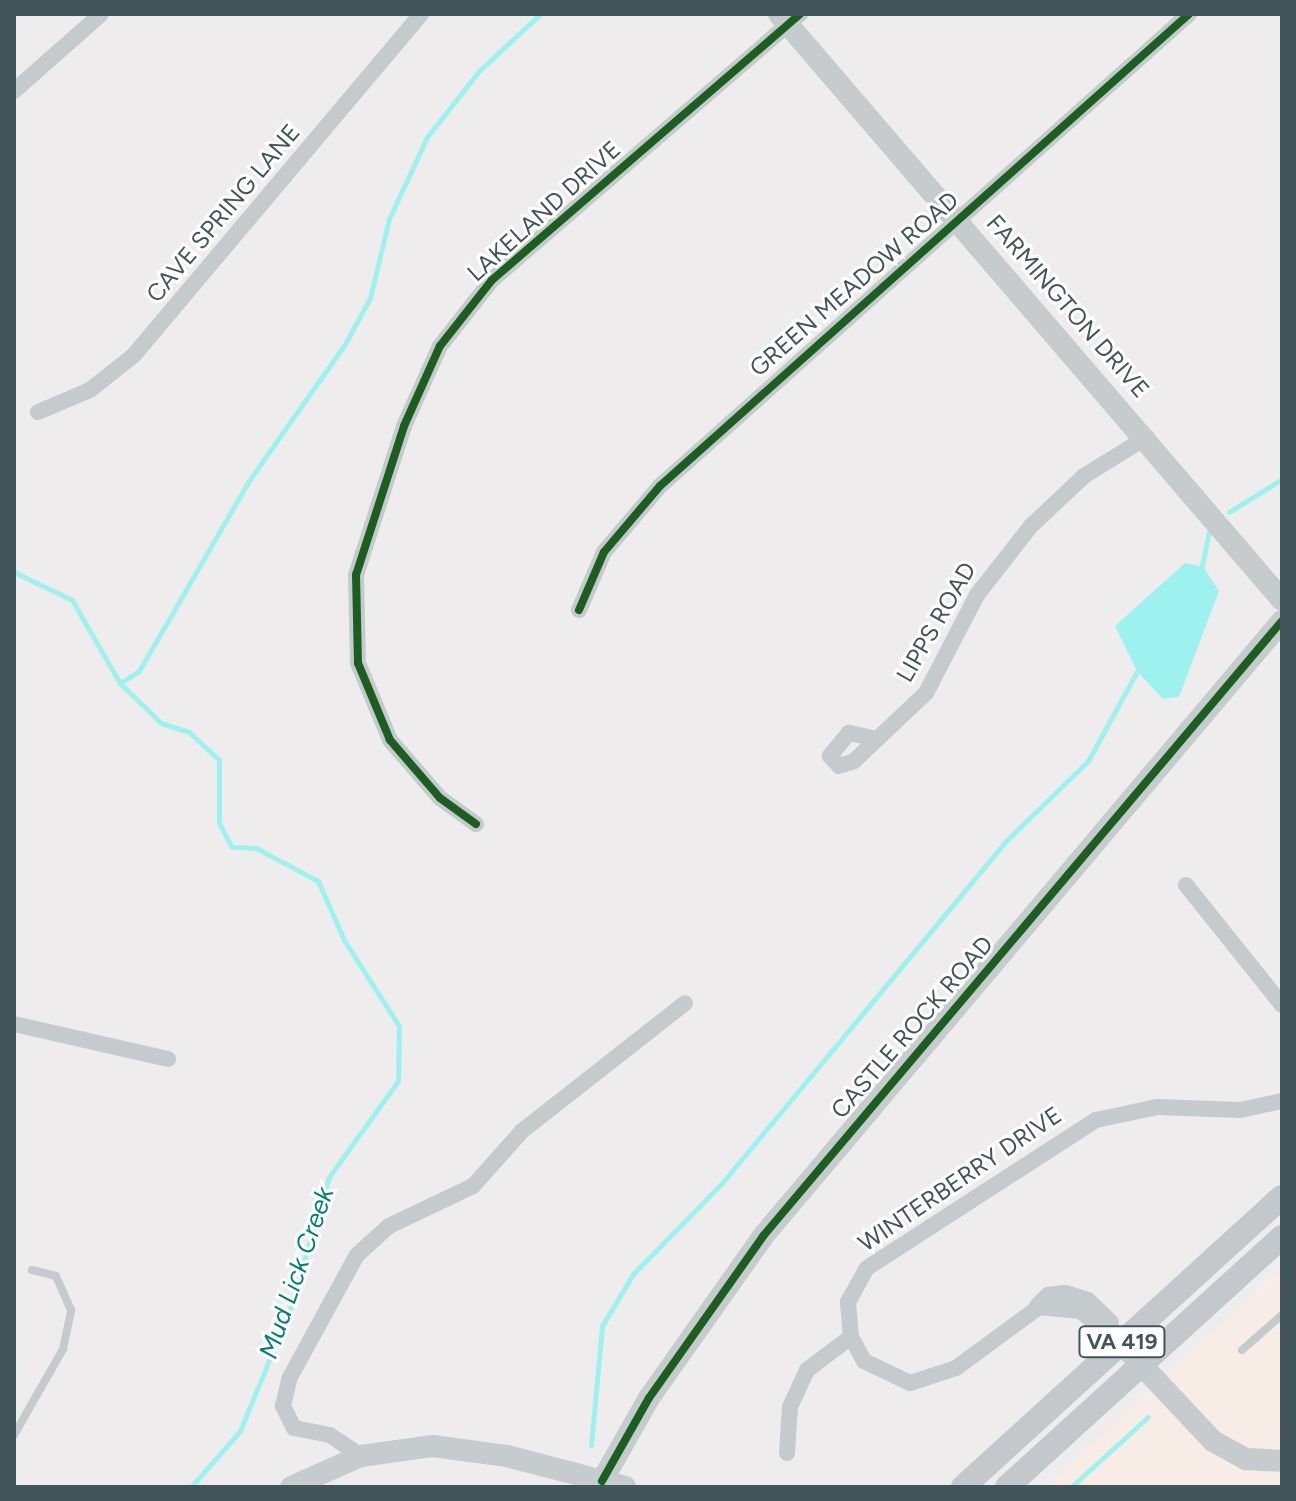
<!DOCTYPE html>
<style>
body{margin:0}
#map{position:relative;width:1296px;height:1501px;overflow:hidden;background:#eeeced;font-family:Figtree,sans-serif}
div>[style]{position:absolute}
.commercial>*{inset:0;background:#f7ede6}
.water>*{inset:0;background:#9df2ef}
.stream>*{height:5px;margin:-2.5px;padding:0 2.5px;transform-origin:2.5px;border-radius:2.5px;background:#9df2ef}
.lane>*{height:8px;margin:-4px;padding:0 4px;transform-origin:4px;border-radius:4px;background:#c5cacc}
.street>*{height:16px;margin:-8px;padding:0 8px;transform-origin:8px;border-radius:8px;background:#c5cacc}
.secondary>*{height:22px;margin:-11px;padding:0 11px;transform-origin:11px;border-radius:11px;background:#c6cbcd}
.primary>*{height:24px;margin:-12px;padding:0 12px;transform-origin:12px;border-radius:12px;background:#c2c8cb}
.cycleway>*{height:8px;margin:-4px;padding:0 4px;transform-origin:4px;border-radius:4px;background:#1b5e20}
span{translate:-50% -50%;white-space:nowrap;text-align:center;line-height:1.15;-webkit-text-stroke:6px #fff;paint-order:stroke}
.shield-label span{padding:2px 6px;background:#fff;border:2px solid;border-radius:6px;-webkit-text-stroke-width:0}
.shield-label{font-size:22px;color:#42555b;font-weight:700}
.street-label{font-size:24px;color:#42555b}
.water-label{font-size:26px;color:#05807b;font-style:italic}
.frame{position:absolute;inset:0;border:16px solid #42555b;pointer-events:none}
</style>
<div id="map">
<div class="commercial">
<div style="clip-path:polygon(1282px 1268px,1282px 1487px,1046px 1487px,1080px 1456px)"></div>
</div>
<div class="water">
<div style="clip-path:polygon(1185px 563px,1203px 567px,1219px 591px,1179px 697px,1163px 699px,1137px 671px,1115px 626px)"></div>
</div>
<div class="stream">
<div style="left:1229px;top:512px;width:62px;rotate:-31.9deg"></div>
<div style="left:1201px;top:570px;width:39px;rotate:-78deg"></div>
<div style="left:14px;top:572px;width:64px;rotate:25.8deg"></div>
<div style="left:72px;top:600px;width:96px;rotate:60deg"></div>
<div style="left:120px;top:683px;width:57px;rotate:44.3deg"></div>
<div style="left:161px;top:723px;width:29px;rotate:18deg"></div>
<div style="left:189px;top:732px;width:41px;rotate:43deg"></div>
<div style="left:219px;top:760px;width:63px;rotate:90deg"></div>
<div style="left:219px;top:823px;width:27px;rotate:62deg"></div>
<div style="left:232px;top:847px;width:24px;rotate:2deg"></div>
<div style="left:256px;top:848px;width:70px;rotate:28deg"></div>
<div style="left:318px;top:881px;width:64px;rotate:66.2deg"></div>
<div style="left:344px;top:940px;width:102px;rotate:57.4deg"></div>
<div style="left:399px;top:1026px;width:55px;rotate:91deg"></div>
<div style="left:398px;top:1081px;width:118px;rotate:125.7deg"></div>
<div style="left:329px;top:1177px;width:138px;rotate:106.5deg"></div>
<div style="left:290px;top:1309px;width:132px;rotate:112.3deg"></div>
<div style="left:240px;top:1431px;width:74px;rotate:131.2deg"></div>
<div style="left:120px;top:683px;width:22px;rotate:-32deg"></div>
<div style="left:139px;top:671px;width:218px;rotate:-60deg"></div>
<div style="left:248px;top:482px;width:169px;rotate:-54.9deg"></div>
<div style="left:345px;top:344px;width:52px;rotate:-61.5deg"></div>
<div style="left:370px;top:298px;width:81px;rotate:-76.5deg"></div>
<div style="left:389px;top:219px;width:90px;rotate:-65.1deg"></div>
<div style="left:427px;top:137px;width:85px;rotate:-51.7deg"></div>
<div style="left:480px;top:70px;width:82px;rotate:-43deg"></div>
<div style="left:591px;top:1445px;width:120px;rotate:-84.7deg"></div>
<div style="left:602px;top:1326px;width:61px;rotate:-59.2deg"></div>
<div style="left:633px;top:1274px;width:127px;rotate:-45.6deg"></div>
<div style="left:722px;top:1183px;width:446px;rotate:-50.3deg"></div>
<div style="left:1007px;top:840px;width:113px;rotate:-44.3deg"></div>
<div style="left:1088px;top:761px;width:108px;rotate:-61.3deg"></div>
<div style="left:1071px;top:1487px;width:104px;rotate:-42.3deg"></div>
</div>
<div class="lane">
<div style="left:1242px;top:1350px;width:53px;rotate:-41.2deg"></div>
<div style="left:14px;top:1435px;width:99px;rotate:-60.3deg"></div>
<div style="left:63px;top:1349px;width:40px;rotate:-78deg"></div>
<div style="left:71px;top:1310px;width:37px;rotate:-114deg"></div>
<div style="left:56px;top:1276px;width:25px;rotate:-166deg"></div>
</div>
<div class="street">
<div style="left:14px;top:91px;width:116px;rotate:-41.5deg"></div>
<div style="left:38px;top:412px;width:56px;rotate:-22.9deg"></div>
<div style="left:90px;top:390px;width:56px;rotate:-38.5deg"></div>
<div style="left:134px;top:355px;width:446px;rotate:-49.9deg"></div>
<div style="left:579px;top:610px;width:63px;rotate:-66.7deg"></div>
<div style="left:604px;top:552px;width:87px;rotate:-49.7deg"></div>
<div style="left:660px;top:486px;width:709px;rotate:-41.74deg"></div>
<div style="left:873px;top:738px;width:25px;rotate:-168deg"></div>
<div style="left:849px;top:733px;width:30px;rotate:130deg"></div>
<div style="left:830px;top:756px;width:13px;rotate:48deg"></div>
<div style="left:839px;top:766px;width:16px;rotate:-18deg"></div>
<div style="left:854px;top:761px;width:99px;rotate:-43.4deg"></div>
<div style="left:926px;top:693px;width:110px;rotate:-62.5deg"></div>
<div style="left:977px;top:595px;width:88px;rotate:-52deg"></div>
<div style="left:1031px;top:526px;width:73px;rotate:-43.3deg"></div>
<div style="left:1084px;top:476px;width:74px;rotate:-31.8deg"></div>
<div style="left:476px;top:824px;width:44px;rotate:-144.2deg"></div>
<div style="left:440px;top:798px;width:77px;rotate:-130.8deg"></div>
<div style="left:390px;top:740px;width:83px;rotate:-112.6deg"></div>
<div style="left:358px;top:663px;width:88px;rotate:-91.3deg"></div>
<div style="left:356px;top:575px;width:157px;rotate:-72.1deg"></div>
<div style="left:404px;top:426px;width:88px;rotate:-65.8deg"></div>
<div style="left:440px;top:346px;width:84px;rotate:-51.8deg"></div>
<div style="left:492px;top:280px;width:407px;rotate:-40.8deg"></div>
<div style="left:1186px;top:885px;width:154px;rotate:51.3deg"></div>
<div style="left:14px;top:1024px;width:158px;rotate:12.8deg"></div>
<div style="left:1037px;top:1306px;width:16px;rotate:-45deg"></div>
<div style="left:1048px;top:1295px;width:17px;rotate:-7deg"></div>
<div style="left:1065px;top:1293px;width:24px;rotate:17deg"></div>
<div style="left:1088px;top:1300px;width:32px;rotate:44deg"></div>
<div style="left:1121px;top:1343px;width:52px;rotate:-142deg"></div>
<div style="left:1080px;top:1311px;width:41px;rotate:-174.4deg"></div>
<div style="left:1039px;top:1307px;width:103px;rotate:143.7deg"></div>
<div style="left:956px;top:1368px;width:48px;rotate:161.9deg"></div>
<div style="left:910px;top:1383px;width:51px;rotate:-154.4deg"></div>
<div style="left:864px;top:1361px;width:27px;rotate:-118deg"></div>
<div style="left:851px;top:1337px;width:35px;rotate:-95deg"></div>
<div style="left:848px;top:1302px;width:39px;rotate:-61deg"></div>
<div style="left:867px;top:1268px;width:273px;rotate:-32.9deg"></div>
<div style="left:1096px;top:1120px;width:62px;rotate:-12deg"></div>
<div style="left:1157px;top:1107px;width:83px;rotate:2.1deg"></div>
<div style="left:1240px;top:1110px;width:43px;rotate:-12.1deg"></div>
<div style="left:787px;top:1453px;width:46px;rotate:-86.3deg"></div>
<div style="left:790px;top:1407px;width:41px;rotate:-65.3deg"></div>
<div style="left:807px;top:1370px;width:55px;rotate:-36.9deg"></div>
<div style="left:361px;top:1456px;width:37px;rotate:-146deg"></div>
<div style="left:330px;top:1435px;width:37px;rotate:-169deg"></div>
<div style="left:294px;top:1428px;width:25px;rotate:-117deg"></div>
<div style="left:283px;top:1406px;width:28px;rotate:-77deg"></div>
<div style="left:289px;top:1379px;width:141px;rotate:-61.3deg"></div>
<div style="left:357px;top:1255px;width:43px;rotate:-42.2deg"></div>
<div style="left:389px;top:1226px;width:93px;rotate:-25.5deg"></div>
<div style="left:473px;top:1186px;width:74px;rotate:-48.3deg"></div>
<div style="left:522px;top:1131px;width:207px;rotate:-38.1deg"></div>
</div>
<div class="secondary">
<div style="left:779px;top:14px;width:772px;rotate:49.36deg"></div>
<div style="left:1121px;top:1343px;width:134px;rotate:46.8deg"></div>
<div style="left:1213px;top:1441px;width:38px;rotate:29deg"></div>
<div style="left:1246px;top:1459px;width:36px;rotate:3deg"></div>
<div style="left:602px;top:1481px;width:95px;rotate:-60.5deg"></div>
<div style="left:649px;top:1398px;width:199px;rotate:-54.8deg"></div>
<div style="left:764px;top:1235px;width:803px;rotate:-49.85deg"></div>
<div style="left:291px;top:1487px;width:77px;rotate:-23.9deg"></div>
<div style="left:361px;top:1456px;width:73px;rotate:-7.9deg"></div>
<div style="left:433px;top:1446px;width:75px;rotate:7.7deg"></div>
<div style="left:507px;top:1456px;width:122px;rotate:14.7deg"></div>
</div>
<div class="primary">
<div style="left:963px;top:1487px;width:431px;rotate:-42.3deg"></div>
<div style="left:1007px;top:1487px;width:372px;rotate:-42.3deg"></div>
</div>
<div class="cycleway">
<div style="left:579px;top:610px;width:63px;rotate:-66.7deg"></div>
<div style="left:604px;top:552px;width:87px;rotate:-49.7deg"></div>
<div style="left:660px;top:486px;width:709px;rotate:-41.74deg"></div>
<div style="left:476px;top:824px;width:44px;rotate:-144.2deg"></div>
<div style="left:440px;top:798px;width:77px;rotate:-130.8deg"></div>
<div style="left:390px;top:740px;width:83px;rotate:-112.6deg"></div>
<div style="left:358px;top:663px;width:88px;rotate:-91.3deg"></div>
<div style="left:356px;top:575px;width:157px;rotate:-72.1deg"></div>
<div style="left:404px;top:426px;width:88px;rotate:-65.8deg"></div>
<div style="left:440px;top:346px;width:84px;rotate:-51.8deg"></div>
<div style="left:492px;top:280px;width:407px;rotate:-40.8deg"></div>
<div style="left:602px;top:1481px;width:95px;rotate:-60.5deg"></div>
<div style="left:649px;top:1398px;width:199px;rotate:-54.8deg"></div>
<div style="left:764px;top:1235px;width:803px;rotate:-49.85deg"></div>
</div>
<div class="shield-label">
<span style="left:1122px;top:1342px">VA 419</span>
</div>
<div class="street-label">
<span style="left:544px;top:211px;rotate:-42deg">LAKELAND DRIVE</span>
<span style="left:223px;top:213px;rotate:-50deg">CAVE SPRING LANE</span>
<span style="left:854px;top:284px;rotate:-41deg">GREEN MEADOW ROAD</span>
<span style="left:1068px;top:306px;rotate:49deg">FARMINGTON DRIVE</span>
<span style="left:936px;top:622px;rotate:-60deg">LIPPS ROAD</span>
<span style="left:912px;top:1027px;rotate:-49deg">CASTLE ROCK ROAD</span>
<span style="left:960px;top:1179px;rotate:-34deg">WINTERBERRY DRIVE</span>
</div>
<div class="water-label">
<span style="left:297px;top:1273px;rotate:-71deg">Mud Lick Creek</span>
</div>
<div class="frame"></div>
</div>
